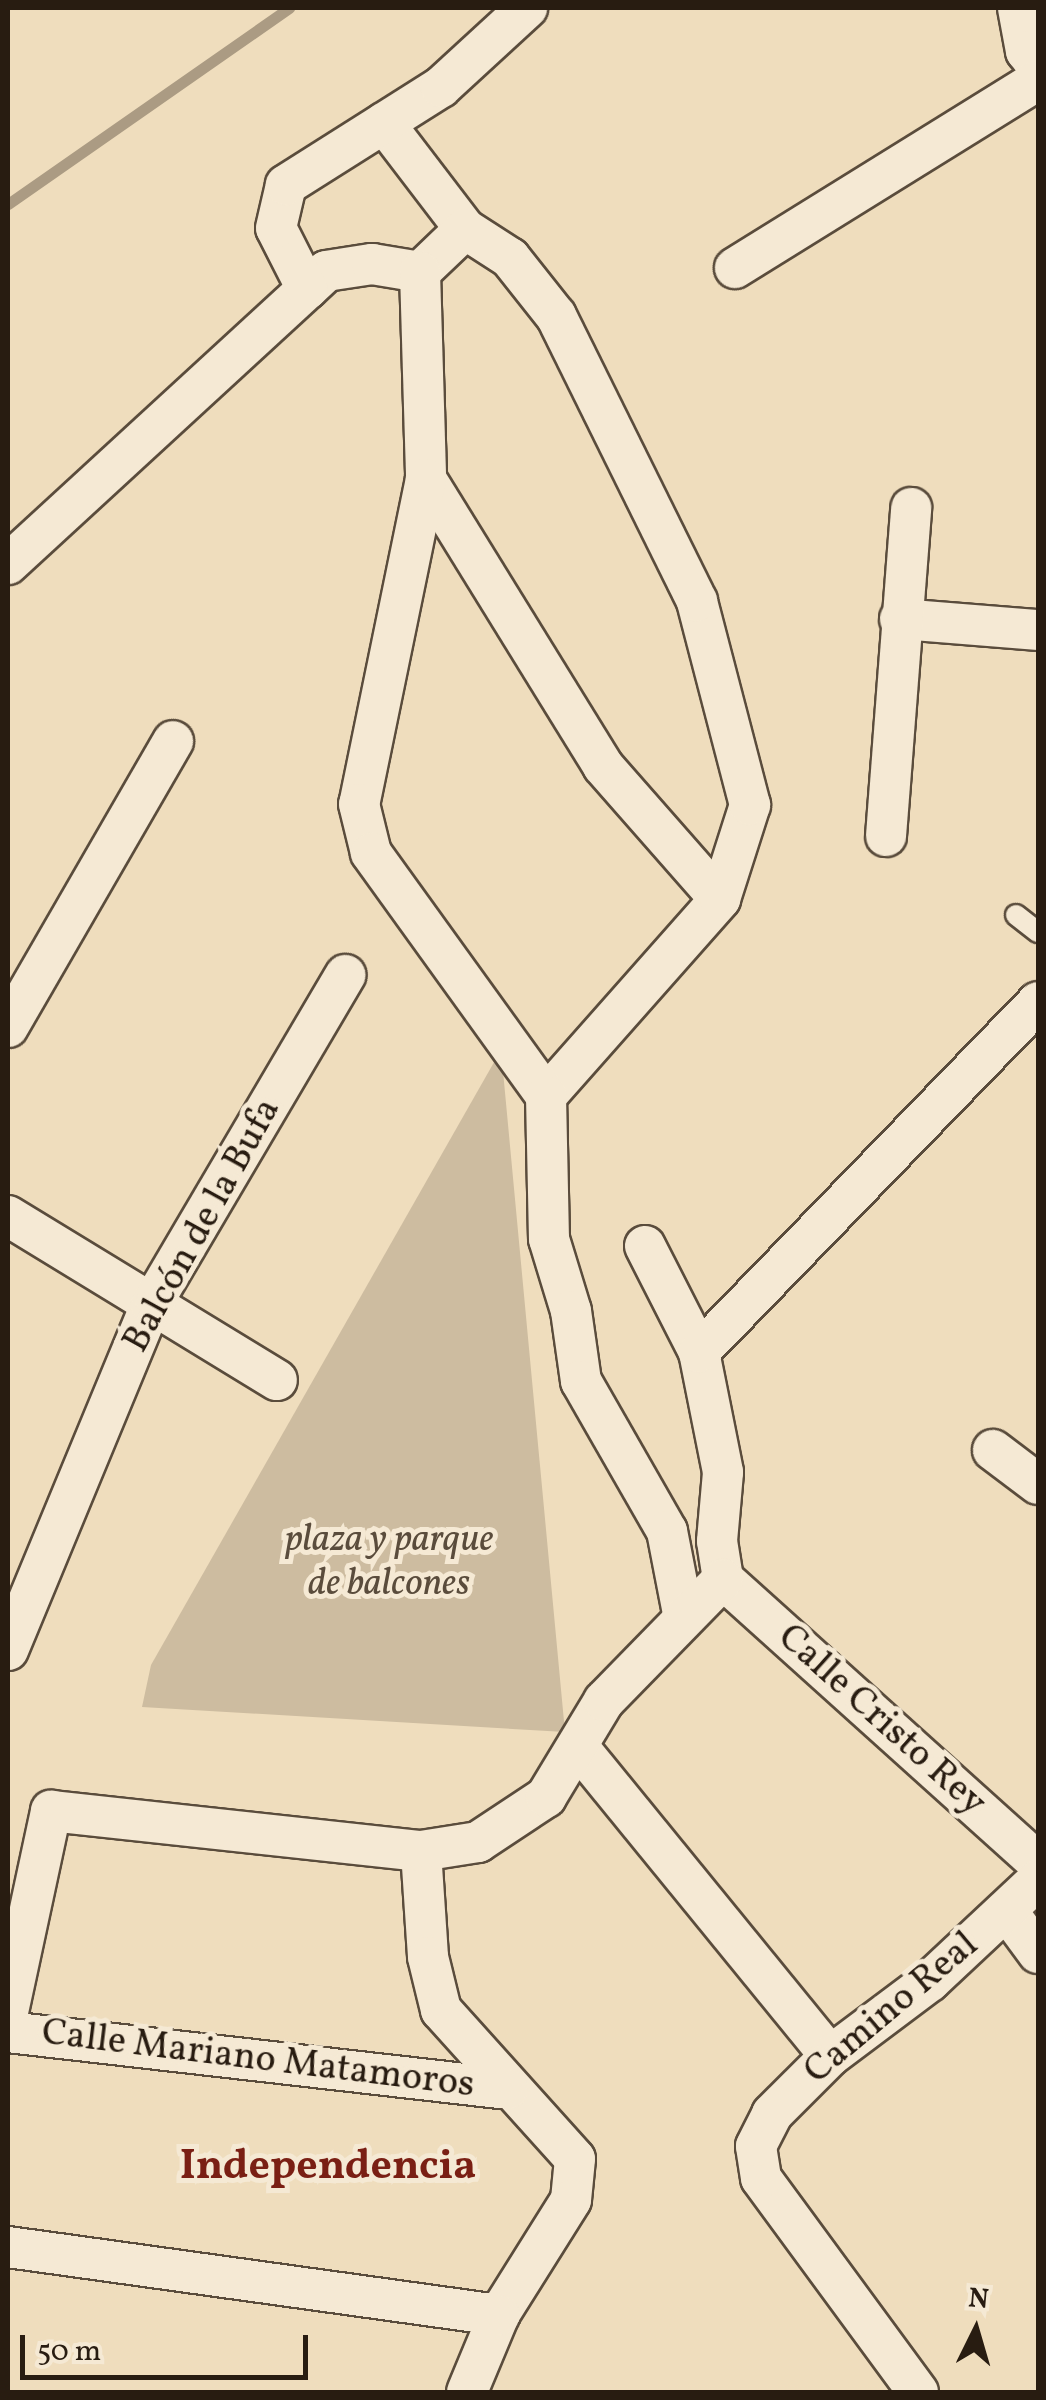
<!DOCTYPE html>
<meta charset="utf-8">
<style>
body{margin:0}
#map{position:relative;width:1046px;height:2400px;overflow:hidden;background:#efddbd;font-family:Vollkorn,serif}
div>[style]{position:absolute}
.green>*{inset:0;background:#cdbca0}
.stream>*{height:11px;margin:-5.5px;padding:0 5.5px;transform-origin:5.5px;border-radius:5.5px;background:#ab9b83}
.roads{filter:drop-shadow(2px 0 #5a4c3c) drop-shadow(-2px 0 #5a4c3c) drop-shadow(0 2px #5a4c3c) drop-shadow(0 -2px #5a4c3c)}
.service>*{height:20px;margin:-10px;padding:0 10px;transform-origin:10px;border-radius:10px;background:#f5e9d4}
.minor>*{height:40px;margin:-20px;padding:0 20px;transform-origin:20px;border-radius:20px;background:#f5e9d4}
span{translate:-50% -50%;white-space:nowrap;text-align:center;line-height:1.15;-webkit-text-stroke:10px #f5e9d4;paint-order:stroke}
.street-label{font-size:38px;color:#281c11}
.park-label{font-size:38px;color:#5a4c3c;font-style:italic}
.quarter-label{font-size:42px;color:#7a1f14;font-weight:700}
.frame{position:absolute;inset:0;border:10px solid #281c11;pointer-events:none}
.north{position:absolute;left:926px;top:2280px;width:100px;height:100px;-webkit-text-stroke:8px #f5e9d4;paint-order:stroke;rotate:5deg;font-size:28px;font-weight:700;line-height:40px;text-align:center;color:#281c11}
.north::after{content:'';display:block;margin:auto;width:35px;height:45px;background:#281c11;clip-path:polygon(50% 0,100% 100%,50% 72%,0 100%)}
.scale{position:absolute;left:20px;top:2335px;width:288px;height:45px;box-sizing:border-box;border:5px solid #281c11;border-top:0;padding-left:12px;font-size:30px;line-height:35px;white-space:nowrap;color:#281c11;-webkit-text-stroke:8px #f5e9d4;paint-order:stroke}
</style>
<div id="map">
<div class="green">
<div style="clip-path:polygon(501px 1050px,565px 1732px,142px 1707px,151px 1665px)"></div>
</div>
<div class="stream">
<div style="left:8px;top:204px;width:343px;rotate:-34.9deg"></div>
</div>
<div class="roads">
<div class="service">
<div style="left:1016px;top:915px;width:28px;rotate:38deg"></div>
</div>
<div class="minor">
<div style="left:1018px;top:8px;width:44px;rotate:79.5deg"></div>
<div style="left:1026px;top:51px;width:20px;rotate:53deg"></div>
<div style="left:384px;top:123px;width:133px;rotate:52.6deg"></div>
<div style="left:735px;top:268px;width:357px;rotate:-31.8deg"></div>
<div style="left:307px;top:289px;width:26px;rotate:-43deg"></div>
<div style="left:326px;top:271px;width:47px;rotate:-8.7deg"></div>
<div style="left:372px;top:264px;width:49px;rotate:9.5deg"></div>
<div style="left:426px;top:479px;width:337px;rotate:58.3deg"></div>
<div style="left:603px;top:766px;width:177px;rotate:48.7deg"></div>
<div style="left:8px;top:564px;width:406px;rotate:-42.6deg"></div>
<div style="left:307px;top:289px;width:68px;rotate:-116.9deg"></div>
<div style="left:276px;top:228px;width:44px;rotate:-76.9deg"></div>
<div style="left:286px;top:185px;width:183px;rotate:-32.3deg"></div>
<div style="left:441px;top:87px;width:117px;rotate:-42.6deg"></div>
<div style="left:900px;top:619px;width:138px;rotate:4.6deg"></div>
<div style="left:886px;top:836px;width:329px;rotate:-85.6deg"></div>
<div style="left:8px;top:1027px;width:330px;rotate:-60deg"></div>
<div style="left:546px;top:1096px;width:263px;rotate:-48.5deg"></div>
<div style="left:720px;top:899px;width:99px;rotate:-72.3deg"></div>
<div style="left:750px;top:805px;width:211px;rotate:-104.6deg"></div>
<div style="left:697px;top:601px;width:318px;rotate:-116.3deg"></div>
<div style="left:556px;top:316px;width:74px;rotate:-128.4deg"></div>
<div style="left:510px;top:258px;width:54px;rotate:-147.2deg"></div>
<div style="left:465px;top:229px;width:62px;rotate:136.3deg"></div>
<div style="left:420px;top:272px;width:207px;rotate:88.3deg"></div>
<div style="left:426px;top:479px;width:332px;rotate:101.6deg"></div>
<div style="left:359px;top:804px;width:50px;rotate:76.2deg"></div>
<div style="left:371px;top:853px;width:299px;rotate:54.2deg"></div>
<div style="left:546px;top:1096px;width:143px;rotate:88.8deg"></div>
<div style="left:549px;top:1239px;width:75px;rotate:73deg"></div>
<div style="left:571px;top:1311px;width:71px;rotate:81.9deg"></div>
<div style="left:581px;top:1381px;width:173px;rotate:60.2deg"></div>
<div style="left:667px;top:1531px;width:84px;rotate:79deg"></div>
<div style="left:8px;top:1216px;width:315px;rotate:31.4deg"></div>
<div style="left:645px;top:1246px;width:119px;rotate:63deg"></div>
<div style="left:993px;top:1450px;width:56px;rotate:37.1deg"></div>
<div style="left:723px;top:1579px;width:38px;rotate:-99deg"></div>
<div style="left:717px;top:1541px;width:69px;rotate:-85deg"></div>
<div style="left:723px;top:1472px;width:122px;rotate:-101.3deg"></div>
<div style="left:699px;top:1352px;width:487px;rotate:-45.9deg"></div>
<div style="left:723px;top:1579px;width:424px;rotate:42deg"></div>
<div style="left:8px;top:1650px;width:373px;rotate:-67.5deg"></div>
<div style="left:151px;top:1305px;width:383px;rotate:-59.5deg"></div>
<div style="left:579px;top:1748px;width:397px;rotate:50.8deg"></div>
<div style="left:421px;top:1851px;width:106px;rotate:86.2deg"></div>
<div style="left:428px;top:1957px;width:55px;rotate:76.2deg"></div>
<div style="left:441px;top:2010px;width:200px;rotate:48deg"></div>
<div style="left:575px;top:2159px;width:41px;rotate:95.6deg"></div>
<div style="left:571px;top:2200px;width:136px;rotate:122.1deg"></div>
<div style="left:499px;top:2315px;width:83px;rotate:112.6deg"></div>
<div style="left:1007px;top:1911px;width:52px;rotate:53.6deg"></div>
<div style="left:8px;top:2012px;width:206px;rotate:-77.9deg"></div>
<div style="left:51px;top:1811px;width:372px;rotate:6.2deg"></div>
<div style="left:421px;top:1851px;width:58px;rotate:-9deg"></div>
<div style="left:478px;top:1842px;width:82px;rotate:-33.5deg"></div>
<div style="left:546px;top:1797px;width:112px;rotate:-58.9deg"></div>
<div style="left:604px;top:1701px;width:170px;rotate:-45.7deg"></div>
<div style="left:8px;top:2032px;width:503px;rotate:6.5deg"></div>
<div style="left:8px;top:2247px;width:496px;rotate:7.9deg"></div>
<div style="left:918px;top:2392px;width:265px;rotate:-126.3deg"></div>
<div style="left:761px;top:2178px;width:32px;rotate:-99deg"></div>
<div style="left:756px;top:2146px;width:36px;rotate:-63deg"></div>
<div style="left:772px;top:2114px;width:82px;rotate:-45deg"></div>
<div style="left:830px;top:2056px;width:125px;rotate:-36.9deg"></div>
<div style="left:930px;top:1981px;width:148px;rotate:-43.1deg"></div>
</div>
</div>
<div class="street-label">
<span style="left:203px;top:1226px;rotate:-61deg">Balcón de la Bufa</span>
<span style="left:881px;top:1721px;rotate:42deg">Calle Cristo Rey</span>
<span style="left:892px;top:2009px;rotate:-40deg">Camino Real</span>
<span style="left:258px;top:2060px;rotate:7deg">Calle Mariano Matamoros</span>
</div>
<div class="park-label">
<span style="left:389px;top:1563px">plaza y parque<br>de balcones</span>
</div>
<div class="quarter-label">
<span style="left:328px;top:2168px">Independencia</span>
</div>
<div class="frame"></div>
<div class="north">N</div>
<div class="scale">50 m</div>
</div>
